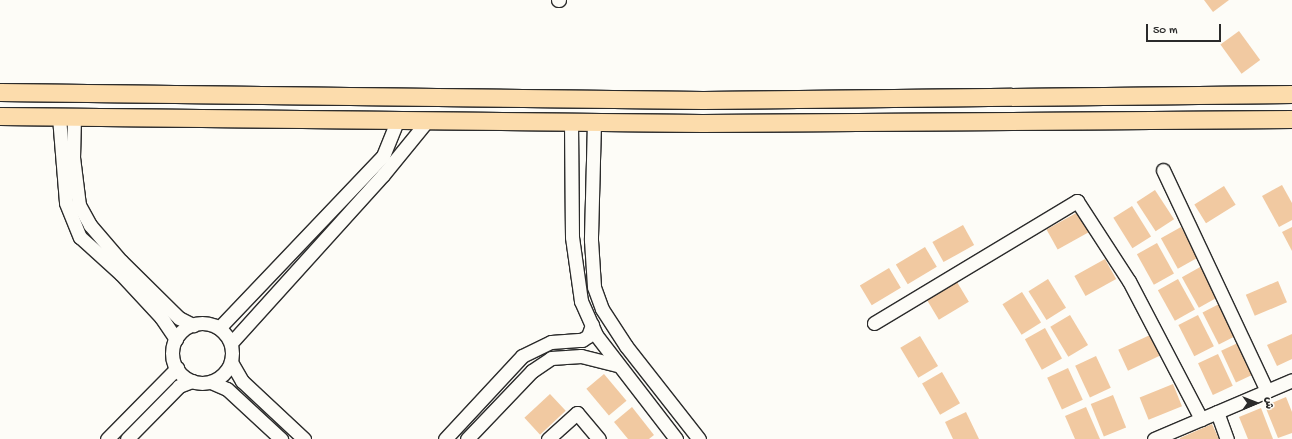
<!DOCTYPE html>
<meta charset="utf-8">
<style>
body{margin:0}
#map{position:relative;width:1292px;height:439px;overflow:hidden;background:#fdfcf7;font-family:"Gochi Hand","Playpen Sans Arabic",sans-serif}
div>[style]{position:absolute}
.building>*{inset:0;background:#f1c9a1;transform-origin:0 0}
.roads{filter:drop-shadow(1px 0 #2b2b2b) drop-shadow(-1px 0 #2b2b2b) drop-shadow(0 1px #2b2b2b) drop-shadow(0 -1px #2b2b2b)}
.minor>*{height:13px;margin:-6.5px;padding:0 6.5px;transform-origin:6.5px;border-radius:6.5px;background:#fdfcf7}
.minor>.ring{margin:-6.5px;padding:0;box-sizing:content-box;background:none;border:13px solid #fdfcf7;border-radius:50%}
.major>*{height:17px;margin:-8.5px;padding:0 8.5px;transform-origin:8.5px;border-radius:8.5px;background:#fcdcac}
span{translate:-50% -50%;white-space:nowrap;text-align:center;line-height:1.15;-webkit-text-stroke:3.5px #fdfcf7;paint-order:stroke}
.north{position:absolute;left:1236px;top:383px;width:40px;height:40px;-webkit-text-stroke:3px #fdfcf7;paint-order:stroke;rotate:90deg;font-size:11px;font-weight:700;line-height:16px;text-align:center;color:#2b2b2b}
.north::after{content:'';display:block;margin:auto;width:14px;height:18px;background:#2b2b2b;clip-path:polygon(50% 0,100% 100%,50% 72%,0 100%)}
.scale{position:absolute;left:1146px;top:24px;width:75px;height:18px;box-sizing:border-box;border:2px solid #2b2b2b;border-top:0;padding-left:5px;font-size:12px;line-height:14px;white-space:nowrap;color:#2b2b2b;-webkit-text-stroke:3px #fdfcf7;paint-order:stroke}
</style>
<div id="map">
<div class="building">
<div style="clip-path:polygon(1204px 0,1229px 0,1213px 12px)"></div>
<div style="left:1239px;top:31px;width:36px;height:23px;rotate:54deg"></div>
<div style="clip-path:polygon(1282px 185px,1292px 203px,1292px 220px,1279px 227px,1262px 196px)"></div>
<div style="left:1224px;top:186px;width:22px;height:35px;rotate:58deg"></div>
<div style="left:1155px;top:190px;width:35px;height:22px;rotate:57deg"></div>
<div style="left:1132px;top:206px;width:36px;height:22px;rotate:58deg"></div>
<div style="left:1078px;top:212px;width:23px;height:36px;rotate:61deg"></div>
<div style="left:963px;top:225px;width:23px;height:35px;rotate:61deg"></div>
<div style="left:1181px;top:227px;width:35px;height:23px;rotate:61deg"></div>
<div style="clip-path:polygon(1292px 227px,1292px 251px,1282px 232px)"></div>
<div style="left:1157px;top:243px;width:35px;height:23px;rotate:61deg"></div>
<div style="left:925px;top:247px;width:23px;height:34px;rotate:59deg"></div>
<div style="left:1105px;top:259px;width:23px;height:35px;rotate:61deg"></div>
<div style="left:1202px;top:266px;width:35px;height:23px;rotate:61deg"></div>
<div style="left:889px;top:268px;width:23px;height:34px;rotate:59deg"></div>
<div style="left:1048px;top:279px;width:34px;height:23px;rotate:58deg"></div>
<div style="left:1178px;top:279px;width:35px;height:23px;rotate:61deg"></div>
<div style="left:1278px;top:281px;width:23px;height:35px;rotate:67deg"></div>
<div style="left:957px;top:282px;width:23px;height:35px;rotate:59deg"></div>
<div style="left:1022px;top:292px;width:36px;height:23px;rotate:58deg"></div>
<div style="left:1223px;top:302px;width:36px;height:23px;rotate:63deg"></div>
<div style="left:1070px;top:315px;width:35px;height:23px;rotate:59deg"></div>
<div style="left:1198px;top:315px;width:35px;height:22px;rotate:63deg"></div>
<div style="left:1045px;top:328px;width:35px;height:23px;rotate:61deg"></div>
<div style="clip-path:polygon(1292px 334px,1292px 359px,1277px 366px,1267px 345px)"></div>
<div style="left:1150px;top:335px;width:23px;height:35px;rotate:65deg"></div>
<div style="left:920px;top:336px;width:35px;height:23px;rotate:59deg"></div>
<div style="left:1242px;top:341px;width:35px;height:23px;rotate:65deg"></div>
<div style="left:1218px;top:354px;width:35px;height:22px;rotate:65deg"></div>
<div style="left:1096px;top:356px;width:35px;height:23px;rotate:65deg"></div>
<div style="left:1068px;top:368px;width:35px;height:23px;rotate:65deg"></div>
<div style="left:942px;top:372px;width:36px;height:23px;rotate:60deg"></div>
<div style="left:604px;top:374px;width:35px;height:23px;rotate:50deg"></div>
<div style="left:1173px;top:384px;width:24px;height:36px;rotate:68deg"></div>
<div style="left:550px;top:394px;width:23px;height:35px;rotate:47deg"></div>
<div style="left:1113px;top:395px;width:35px;height:24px;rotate:68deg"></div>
<div style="clip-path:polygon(1286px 397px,1292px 412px,1292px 433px,1278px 438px,1265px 406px)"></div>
<div style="clip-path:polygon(632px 407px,654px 435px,649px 439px,628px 439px,614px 422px)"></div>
<div style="clip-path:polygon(1086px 407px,1100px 439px,1075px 439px,1065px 416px)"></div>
<div style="clip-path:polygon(1261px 408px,1273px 439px,1248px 439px,1239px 417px)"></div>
<div style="clip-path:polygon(966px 412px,979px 439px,953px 439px,945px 422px)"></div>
<div style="clip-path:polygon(1212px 424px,1219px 439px,1180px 439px,1180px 438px)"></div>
</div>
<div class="roads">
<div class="minor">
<div style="left:558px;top:0;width:1px"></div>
<div style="left:59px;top:117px;width:86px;rotate:85.3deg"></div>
<div style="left:66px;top:203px;width:37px;rotate:68deg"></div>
<div style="left:80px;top:237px;width:55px;rotate:42.1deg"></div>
<div style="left:121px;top:274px;width:59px;rotate:47.1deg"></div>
<div style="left:161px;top:317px;width:27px;rotate:56deg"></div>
<div style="left:74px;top:117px;width:40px;rotate:91.4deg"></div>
<div style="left:73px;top:157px;width:48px;rotate:82.9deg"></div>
<div style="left:79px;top:205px;width:23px;rotate:61deg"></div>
<div style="left:90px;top:225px;width:48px;rotate:49.3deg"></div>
<div style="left:121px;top:261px;width:81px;rotate:44.5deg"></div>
<div style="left:179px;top:318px;width:16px;rotate:27deg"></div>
<div style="left:571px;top:122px;width:115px;rotate:89.5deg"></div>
<div style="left:572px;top:237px;width:65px;rotate:82deg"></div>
<div style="left:581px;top:301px;width:37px;rotate:66deg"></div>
<div style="left:596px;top:335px;width:131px;rotate:52.4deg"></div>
<div style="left:594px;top:122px;width:118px;rotate:91.5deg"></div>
<div style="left:591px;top:240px;width:47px;rotate:86.3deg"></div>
<div style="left:594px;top:287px;width:23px;rotate:70deg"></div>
<div style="left:602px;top:309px;width:44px;rotate:57deg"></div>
<div style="left:626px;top:346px;width:118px;rotate:51.9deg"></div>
<div style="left:1163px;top:170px;width:244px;rotate:64.8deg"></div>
<div style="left:874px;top:323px;width:237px;rotate:-31deg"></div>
<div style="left:1077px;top:201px;width:95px;rotate:57deg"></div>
<div style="left:1129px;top:281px;width:156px;rotate:62.4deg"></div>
<div class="ring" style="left:172px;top:323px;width:47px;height:47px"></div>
<div style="left:219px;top:328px;width:238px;rotate:-46.4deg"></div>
<div style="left:383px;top:156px;width:38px;rotate:-68deg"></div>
<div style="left:231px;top:343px;width:227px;rotate:-47.9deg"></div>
<div style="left:383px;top:175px;width:70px;rotate:-50.8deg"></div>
<div style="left:231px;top:362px;width:22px;rotate:60deg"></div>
<div style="left:242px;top:381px;width:85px;rotate:43.1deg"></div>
<div style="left:211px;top:382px;width:17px;rotate:24deg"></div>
<div style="left:227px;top:389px;width:74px;rotate:42.8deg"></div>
<div style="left:1217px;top:412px;width:29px;rotate:70deg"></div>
<div style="left:107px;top:439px;width:100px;rotate:-45.4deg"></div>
<div style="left:127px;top:439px;width:74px;rotate:-45.5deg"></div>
<div style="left:179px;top:386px;width:14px;rotate:-21deg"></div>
<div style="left:445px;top:439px;width:113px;rotate:-47.1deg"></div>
<div style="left:522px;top:356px;width:32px;rotate:-26deg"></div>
<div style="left:551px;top:342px;width:31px;rotate:-4deg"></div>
<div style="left:582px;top:340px;width:7px;rotate:-34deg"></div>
<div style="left:588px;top:336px;width:12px;rotate:-70deg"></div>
<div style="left:467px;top:439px;width:94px;rotate:-46.3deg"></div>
<div style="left:532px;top:371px;width:23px;rotate:-34deg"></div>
<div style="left:551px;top:358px;width:30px;rotate:-4deg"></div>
<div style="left:581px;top:356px;width:38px;rotate:14deg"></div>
<div style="left:548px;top:439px;width:39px;rotate:-42deg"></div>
<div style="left:577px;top:413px;width:34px;rotate:50deg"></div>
<div style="left:1154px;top:439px;width:150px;rotate:-23.1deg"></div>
</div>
<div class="major">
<div style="left:0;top:92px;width:703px;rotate:0.65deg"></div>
<div style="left:703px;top:100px;width:589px;rotate:-0.58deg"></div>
<div style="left:0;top:116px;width:702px;rotate:0.57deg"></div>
<div style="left:702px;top:123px;width:590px;rotate:-0.39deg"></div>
</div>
</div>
<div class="north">ش</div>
<div class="scale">50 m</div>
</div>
